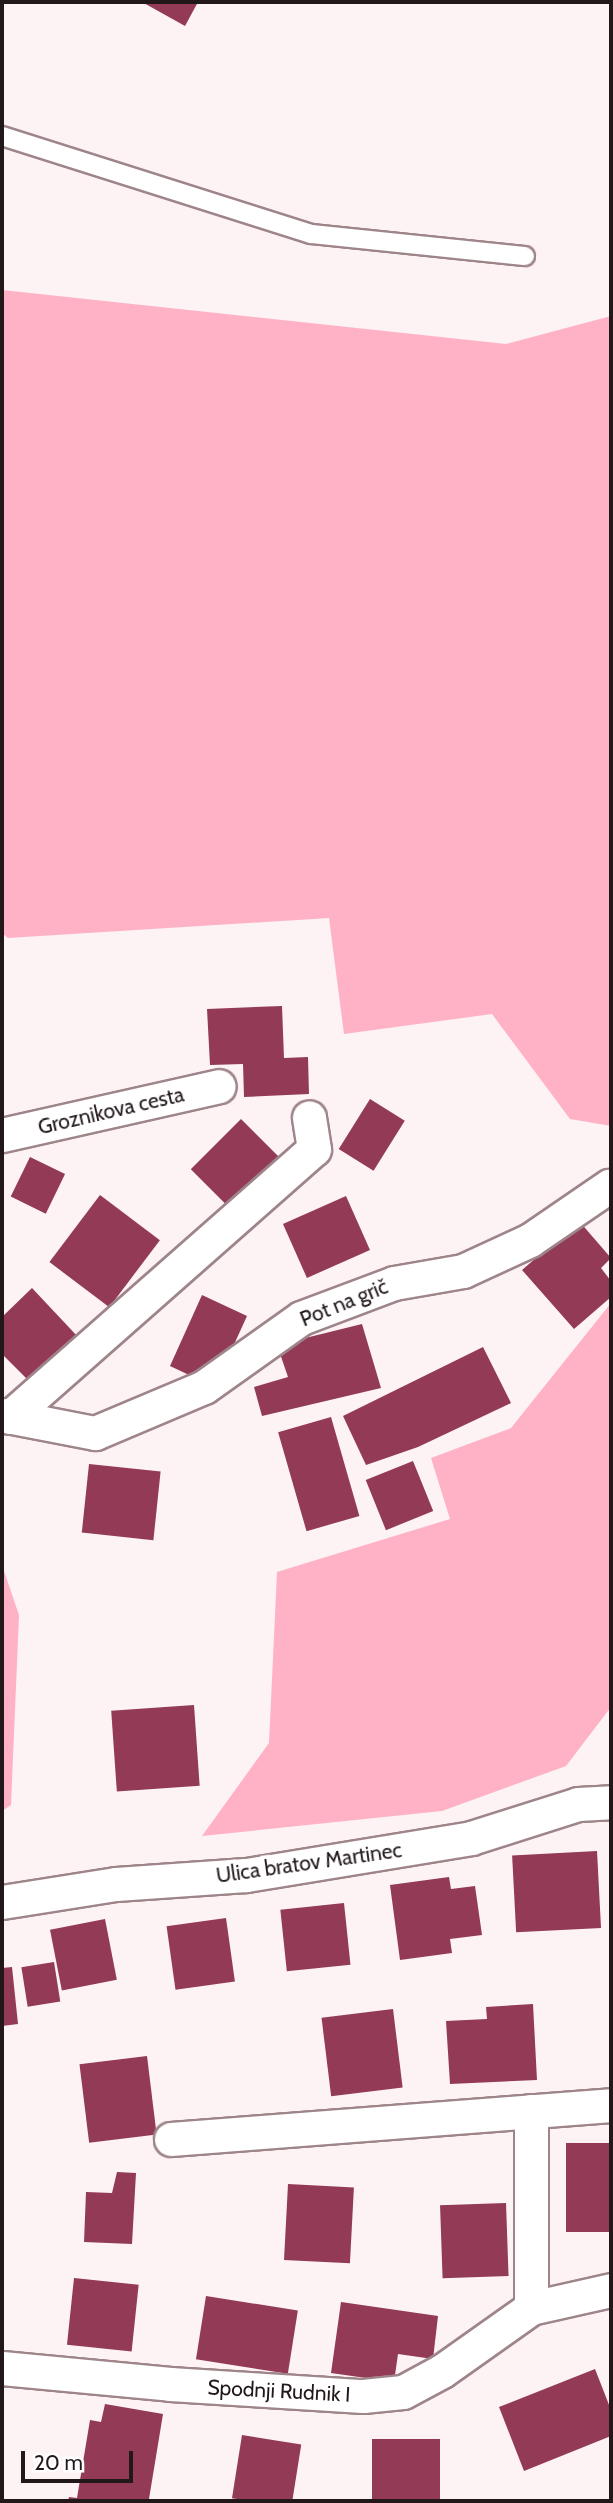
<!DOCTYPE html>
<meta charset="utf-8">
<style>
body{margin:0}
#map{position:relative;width:613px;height:2503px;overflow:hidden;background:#fdf2f4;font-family:Cabin,sans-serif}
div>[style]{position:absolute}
.green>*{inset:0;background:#ffb2c6}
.building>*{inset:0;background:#923a56;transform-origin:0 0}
.roads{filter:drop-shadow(2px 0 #9e858a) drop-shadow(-2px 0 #9e858a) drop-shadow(0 2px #9e858a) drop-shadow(0 -2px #9e858a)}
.lane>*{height:18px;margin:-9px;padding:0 9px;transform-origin:9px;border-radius:9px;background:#fff}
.street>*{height:33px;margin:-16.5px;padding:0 16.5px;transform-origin:16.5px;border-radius:16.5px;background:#fff}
span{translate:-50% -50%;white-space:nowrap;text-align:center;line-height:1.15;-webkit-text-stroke:7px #fff;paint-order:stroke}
.street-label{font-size:21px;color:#22181a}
.frame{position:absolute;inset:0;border:4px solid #22181a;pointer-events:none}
.scale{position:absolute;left:21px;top:2451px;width:112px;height:32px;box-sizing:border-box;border:4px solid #22181a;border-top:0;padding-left:9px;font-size:21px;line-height:24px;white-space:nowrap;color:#22181a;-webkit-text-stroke:5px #fff;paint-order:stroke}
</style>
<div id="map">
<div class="green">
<div style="clip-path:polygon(2px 290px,506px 344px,611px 316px,611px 1126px,570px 1119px,492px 1014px,344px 1034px,329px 918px,8px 938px,2px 933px)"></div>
<div style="clip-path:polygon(611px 1303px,611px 1707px,566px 1766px,442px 1811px,202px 1836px,269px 1743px,277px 1572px,450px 1519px,431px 1458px,511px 1428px)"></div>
<div style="clip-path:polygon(2px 1565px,19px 1615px,11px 1805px,2px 1811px)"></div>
</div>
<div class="building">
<div style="clip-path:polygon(142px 2px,198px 2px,185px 26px)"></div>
<div style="clip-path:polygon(282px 1006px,284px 1058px,308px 1057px,309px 1094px,244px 1097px,243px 1064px,210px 1065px,207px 1009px)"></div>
<div style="left:370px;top:1099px;width:41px;height:59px;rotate:32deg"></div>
<div style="left:241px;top:1119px;width:58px;height:71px;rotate:45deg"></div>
<div style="left:30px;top:1157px;width:39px;height:44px;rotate:26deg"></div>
<div style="left:100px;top:1195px;width:75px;height:84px;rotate:37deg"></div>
<div style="left:346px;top:1196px;width:59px;height:69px;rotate:66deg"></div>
<div style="clip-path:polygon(579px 1221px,611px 1258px,601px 1268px,611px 1281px,611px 1297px,574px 1329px,522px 1270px)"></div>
<div style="clip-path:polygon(32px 1288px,78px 1337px,31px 1383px,2px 1354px,2px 1317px)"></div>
<div style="clip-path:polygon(202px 1295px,247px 1316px,221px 1373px,204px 1382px,170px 1366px)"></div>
<div style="clip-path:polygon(362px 1324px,381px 1388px,262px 1416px,254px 1387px,288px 1377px,277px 1345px)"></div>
<div style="clip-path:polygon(483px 1347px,511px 1403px,418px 1447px,366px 1465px,343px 1416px)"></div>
<div style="left:331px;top:1417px;width:103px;height:55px;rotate:74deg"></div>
<div style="left:413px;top:1461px;width:54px;height:51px;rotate:68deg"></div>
<div style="left:89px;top:1464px;width:72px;height:69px;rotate:6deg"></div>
<div style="left:194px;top:1705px;width:81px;height:83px;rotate:86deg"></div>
<div style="left:597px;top:1851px;width:77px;height:85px;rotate:87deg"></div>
<div style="clip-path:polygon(449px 1877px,451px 1889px,475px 1886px,482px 1935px,450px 1939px,452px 1953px,400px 1960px,390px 1885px)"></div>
<div style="left:344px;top:1903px;width:62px;height:64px;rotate:84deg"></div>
<div style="left:226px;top:1918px;width:64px;height:60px;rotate:82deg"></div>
<div style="left:105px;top:1919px;width:62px;height:56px;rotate:79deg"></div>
<div style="left:54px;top:1962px;width:40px;height:33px;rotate:81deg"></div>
<div style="clip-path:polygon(12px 1967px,18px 2024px,2px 2026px,2px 1968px)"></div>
<div style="clip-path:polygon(533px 2004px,537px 2080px,450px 2084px,446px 2021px,487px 2019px,486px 2007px)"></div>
<div style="left:393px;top:2009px;width:79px;height:72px;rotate:83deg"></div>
<div style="left:147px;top:2056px;width:79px;height:68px;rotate:83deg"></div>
<div style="left:566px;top:2143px;width:45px;height:89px"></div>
<div style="clip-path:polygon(117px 2172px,136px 2173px,132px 2244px,84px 2242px,86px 2192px,112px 2193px)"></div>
<div style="left:288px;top:2184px;width:66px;height:76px;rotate:3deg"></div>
<div style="left:506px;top:2203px;width:73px;height:66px;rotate:88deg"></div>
<div style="left:74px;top:2278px;width:65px;height:67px;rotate:6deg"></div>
<div style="left:206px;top:2296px;width:93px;height:64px;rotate:9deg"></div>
<div style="clip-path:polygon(341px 2302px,438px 2316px,433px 2359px,398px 2354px,394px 2382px,331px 2373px)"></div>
<div style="clip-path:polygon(595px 2369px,611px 2410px,611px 2436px,524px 2471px,499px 2407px)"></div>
<div style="clip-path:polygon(105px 2404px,163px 2414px,149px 2499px,68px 2501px,69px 2497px,77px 2498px,90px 2420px,101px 2422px)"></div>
<div style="left:242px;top:2435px;width:60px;height:64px;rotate:9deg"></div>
<div style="left:372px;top:2439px;width:68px;height:62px"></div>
</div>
<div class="roads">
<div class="lane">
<div style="left:2px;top:136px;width:324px;rotate:17.6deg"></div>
<div style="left:311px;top:234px;width:215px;rotate:5.9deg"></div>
</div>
<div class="street">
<div style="left:2px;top:1135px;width:222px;rotate:-12.7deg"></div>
<div style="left:2px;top:1415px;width:95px;rotate:11deg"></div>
<div style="left:95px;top:1433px;width:118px;rotate:-22.9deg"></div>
<div style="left:204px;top:1387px;width:119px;rotate:-35.4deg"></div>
<div style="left:301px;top:1318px;width:99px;rotate:-20.6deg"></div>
<div style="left:394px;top:1283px;width:70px;rotate:-9.9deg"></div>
<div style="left:463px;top:1271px;width:74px;rotate:-24.8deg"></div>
<div style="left:530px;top:1240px;width:96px;rotate:-34.4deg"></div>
<div style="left:10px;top:1417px;width:405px;rotate:-41.4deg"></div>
<div style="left:314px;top:1149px;width:32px;rotate:-99deg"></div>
<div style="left:2px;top:1902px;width:115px;rotate:-9deg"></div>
<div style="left:116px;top:1884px;width:130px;rotate:-4deg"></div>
<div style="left:246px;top:1875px;width:228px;rotate:-9.3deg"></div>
<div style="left:471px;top:1838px;width:112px;rotate:-17.6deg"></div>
<div style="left:578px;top:1804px;width:33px;rotate:-3deg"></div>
<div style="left:531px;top:2111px;width:197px;rotate:90deg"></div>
<div style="left:171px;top:2139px;width:441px;rotate:-4.4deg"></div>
<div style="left:2px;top:2368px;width:169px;rotate:5.4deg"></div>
<div style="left:170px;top:2384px;width:193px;rotate:3.6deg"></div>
<div style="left:363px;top:2396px;width:40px;rotate:-5.7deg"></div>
<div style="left:403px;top:2392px;width:44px;rotate:-28.3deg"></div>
<div style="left:442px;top:2371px;width:109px;rotate:-35.3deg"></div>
<div style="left:531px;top:2308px;width:82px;rotate:-12.7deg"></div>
</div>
</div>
<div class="street-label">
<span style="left:111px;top:1111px;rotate:-13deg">Groznikova cesta</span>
<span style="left:344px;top:1303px;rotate:-22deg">Pot na grič</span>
<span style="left:309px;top:1863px;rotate:-8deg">Ulica bratov Martinec</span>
<span style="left:279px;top:2391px;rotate:3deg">Spodnji Rudnik I</span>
</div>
<div class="frame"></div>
<div class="scale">20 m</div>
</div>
